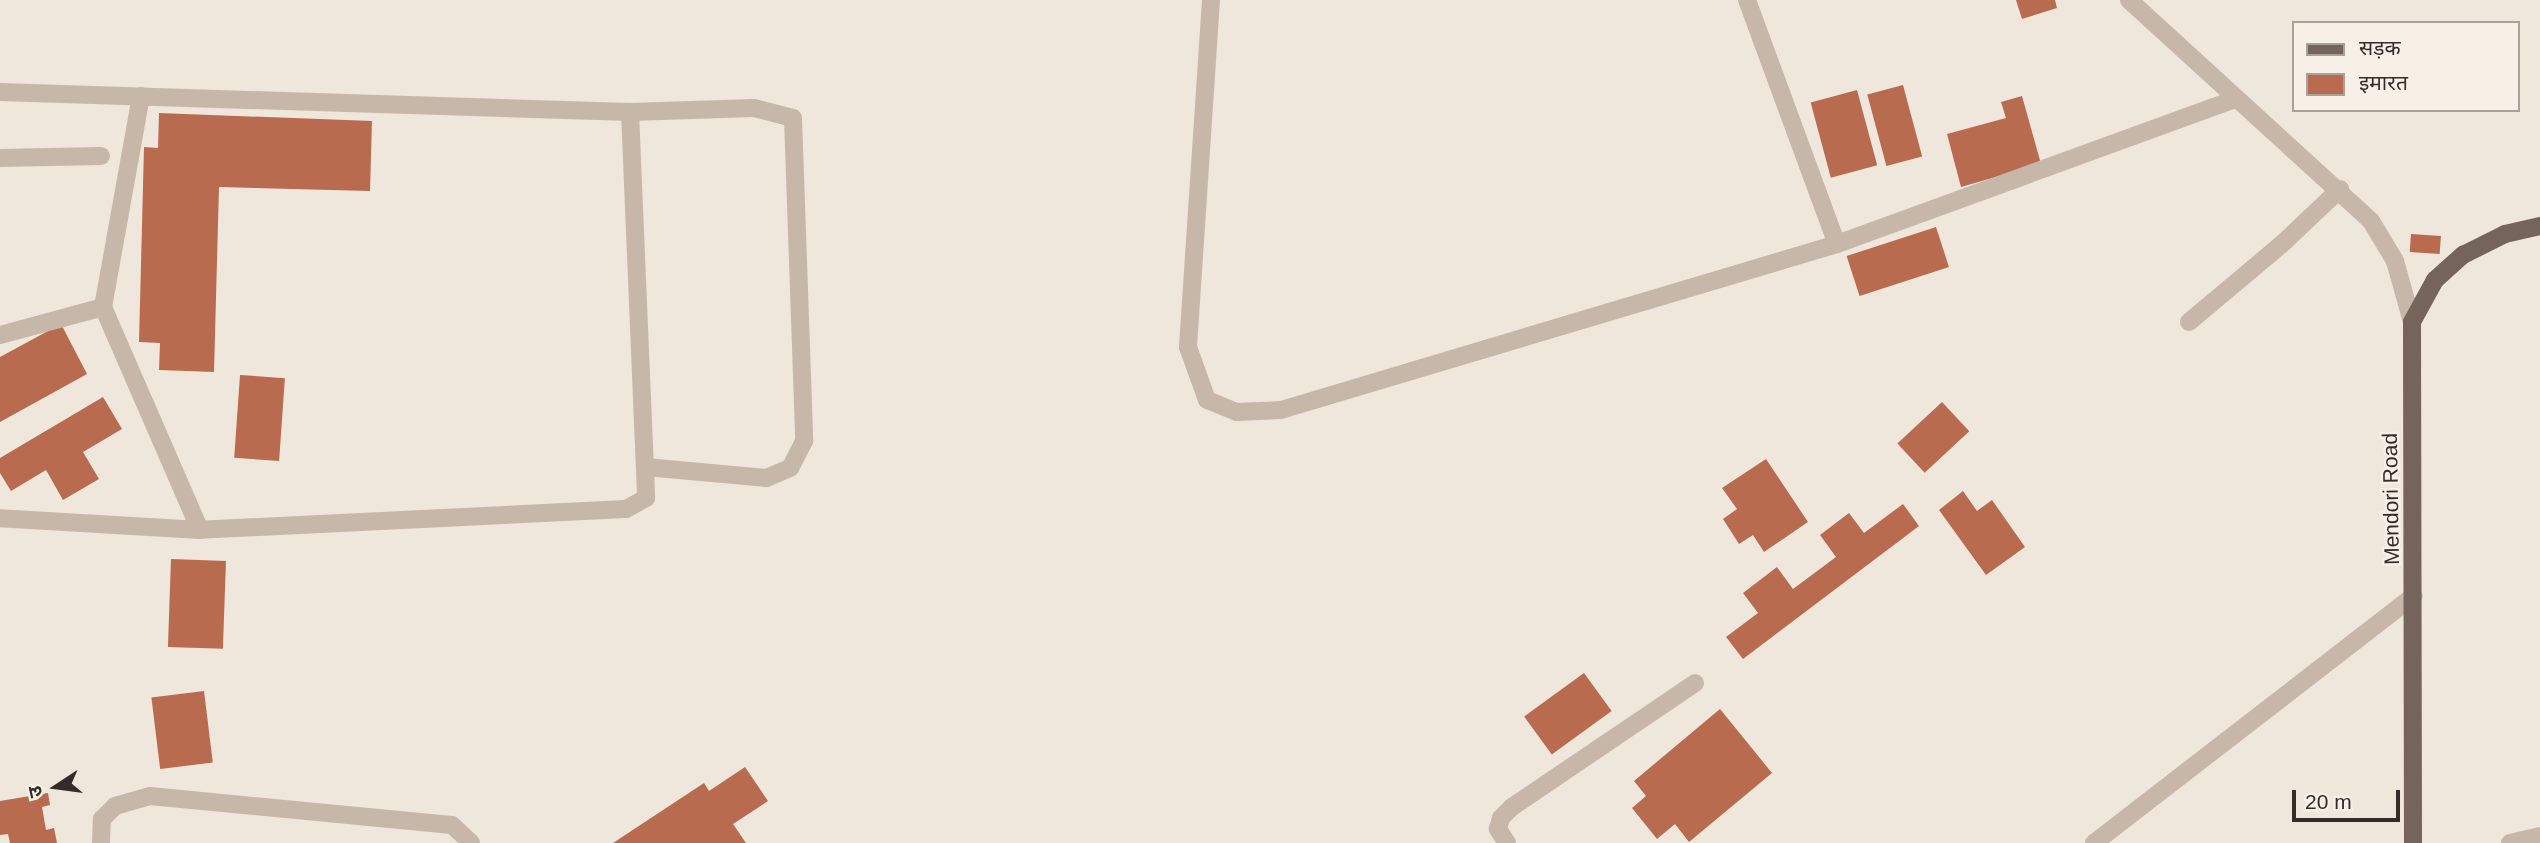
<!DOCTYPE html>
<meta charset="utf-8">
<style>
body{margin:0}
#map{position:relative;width:2540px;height:843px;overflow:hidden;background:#efe6dc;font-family:Arial,"Noto Sans Devanagari",sans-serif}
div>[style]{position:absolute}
.building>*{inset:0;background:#b96b50;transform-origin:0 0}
.minor>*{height:18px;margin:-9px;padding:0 9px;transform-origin:9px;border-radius:9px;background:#c6b7a9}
.major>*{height:18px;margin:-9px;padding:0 9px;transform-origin:9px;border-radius:9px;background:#74645b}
span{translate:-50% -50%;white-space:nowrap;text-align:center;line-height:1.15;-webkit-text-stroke:5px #f7f0e7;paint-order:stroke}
.street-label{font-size:21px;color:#342c28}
.legend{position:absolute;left:2292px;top:21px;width:228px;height:91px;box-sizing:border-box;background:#f7f0e7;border:2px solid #a9a29b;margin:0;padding:9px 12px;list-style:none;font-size:21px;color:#342c28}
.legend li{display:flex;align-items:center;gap:14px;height:35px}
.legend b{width:35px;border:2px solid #a9a29b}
.north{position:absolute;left:21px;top:752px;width:70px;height:70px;-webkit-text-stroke:5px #f7f0e7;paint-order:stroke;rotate:257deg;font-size:19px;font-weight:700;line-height:28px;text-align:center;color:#342c28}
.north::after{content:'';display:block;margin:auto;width:24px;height:32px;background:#342c28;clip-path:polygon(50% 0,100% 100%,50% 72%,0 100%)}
.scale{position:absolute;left:2292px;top:790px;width:108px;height:32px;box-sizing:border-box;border:4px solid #342c28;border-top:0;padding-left:9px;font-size:21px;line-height:24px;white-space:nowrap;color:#342c28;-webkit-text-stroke:5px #f7f0e7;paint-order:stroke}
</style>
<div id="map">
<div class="building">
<div style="clip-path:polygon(2016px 0,2055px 0,2057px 8px,2022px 19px)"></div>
<div style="left:1903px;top:85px;width:74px;height:37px;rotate:75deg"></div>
<div style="left:1857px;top:90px;width:78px;height:48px;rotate:75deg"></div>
<div style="clip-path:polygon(2022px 96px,2041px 164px,1961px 187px,1947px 134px,2006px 118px,2001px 102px)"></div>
<div style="clip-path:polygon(159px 113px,372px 121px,370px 191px,219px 187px,214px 372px,159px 370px,160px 343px,139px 342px,144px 147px,158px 148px)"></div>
<div style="left:1936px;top:227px;width:42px;height:94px;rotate:72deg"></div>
<div style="left:2411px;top:234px;width:30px;height:18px;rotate:4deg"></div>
<div style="clip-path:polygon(61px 324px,87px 374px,0 422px,0 357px)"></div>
<div style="left:240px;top:375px;width:45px;height:83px;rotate:4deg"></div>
<div style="clip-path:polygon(103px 397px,122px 429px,83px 452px,99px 479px,63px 500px,46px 470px,11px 491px,0 473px,0 458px)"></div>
<div style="left:1942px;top:402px;width:40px;height:61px;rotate:47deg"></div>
<div style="clip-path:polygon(1766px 459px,1808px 522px,1764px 552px,1753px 535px,1739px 544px,1723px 519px,1737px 509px,1722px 488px)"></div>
<div style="clip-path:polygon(1963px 491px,1977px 511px,1992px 500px,2025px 547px,1986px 575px,1939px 510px)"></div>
<div style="clip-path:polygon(1903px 504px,1919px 526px,1743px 659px,1726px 637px,1758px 613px,1743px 593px,1777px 567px,1793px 589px,1836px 557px,1820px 535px,1849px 513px,1864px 533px)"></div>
<div style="left:171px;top:559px;width:55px;height:88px;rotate:2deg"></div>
<div style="left:1584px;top:673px;width:47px;height:74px;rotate:54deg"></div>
<div style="left:204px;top:691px;width:72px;height:53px;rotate:83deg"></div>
<div style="clip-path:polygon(1720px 709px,1772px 773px,1689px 842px,1675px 824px,1657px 839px,1632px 808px,1646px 796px,1634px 781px)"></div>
<div style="clip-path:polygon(745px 767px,768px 801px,733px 824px,746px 843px,613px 843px,704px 783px,709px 791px)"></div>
<div style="clip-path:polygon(48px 793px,50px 805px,42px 807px,46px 830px,54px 828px,57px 843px,10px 843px,8px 834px,0 835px,0 801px)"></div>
</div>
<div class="minor">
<div style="left:1211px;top:0;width:348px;rotate:93.8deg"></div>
<div style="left:1188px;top:347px;width:56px;rotate:70.3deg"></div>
<div style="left:1207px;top:400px;width:32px;rotate:22deg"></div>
<div style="left:1237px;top:412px;width:44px;rotate:-2.6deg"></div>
<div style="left:1281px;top:410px;width:580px;rotate:-16.62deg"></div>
<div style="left:1837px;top:244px;width:425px;rotate:-20deg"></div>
<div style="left:1747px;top:0;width:260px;rotate:69.8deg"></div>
<div style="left:2129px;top:0;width:328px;rotate:42.4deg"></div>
<div style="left:2371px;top:221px;width:47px;rotate:59deg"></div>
<div style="left:2395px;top:261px;width:63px;rotate:74.4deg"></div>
<div style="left:0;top:92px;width:630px;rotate:1.82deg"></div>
<div style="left:630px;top:112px;width:124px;rotate:-1.8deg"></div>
<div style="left:754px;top:108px;width:40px;rotate:14.4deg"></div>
<div style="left:793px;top:118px;width:323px;rotate:88deg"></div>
<div style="left:804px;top:441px;width:30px;rotate:117deg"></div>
<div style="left:790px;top:468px;width:26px;rotate:157deg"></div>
<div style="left:766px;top:478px;width:121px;rotate:-174.8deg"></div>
<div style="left:645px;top:467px;width:31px;rotate:88deg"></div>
<div style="left:646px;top:498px;width:23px;rotate:151deg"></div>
<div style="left:626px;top:509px;width:427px;rotate:177.2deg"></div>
<div style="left:200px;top:530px;width:200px;rotate:-176.6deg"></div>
<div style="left:141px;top:96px;width:214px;rotate:100.2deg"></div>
<div style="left:103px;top:307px;width:243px;rotate:66.5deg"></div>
<div style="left:630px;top:112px;width:355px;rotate:87.6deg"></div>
<div style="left:0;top:158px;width:101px;rotate:-1.1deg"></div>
<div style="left:2189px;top:322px;width:121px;rotate:-40deg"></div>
<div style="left:2282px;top:244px;width:80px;rotate:-43.5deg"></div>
<div style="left:0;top:335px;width:107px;rotate:-15.2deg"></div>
<div style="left:101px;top:843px;width:24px;rotate:-88deg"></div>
<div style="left:102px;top:819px;width:18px;rotate:-45deg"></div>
<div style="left:115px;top:806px;width:36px;rotate:-16deg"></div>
<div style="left:150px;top:796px;width:303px;rotate:5.5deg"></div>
<div style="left:452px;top:825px;width:26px;rotate:43deg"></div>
<div style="left:1507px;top:843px;width:17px;rotate:-123deg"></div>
<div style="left:1498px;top:829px;width:11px;rotate:-75deg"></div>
<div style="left:1501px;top:818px;width:16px;rotate:-45deg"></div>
<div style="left:1512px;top:807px;width:221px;rotate:-34.1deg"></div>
<div style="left:2094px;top:843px;width:404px;rotate:-37.7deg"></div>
<div style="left:2510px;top:843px;width:31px;rotate:-13deg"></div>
</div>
<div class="major">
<div style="left:2413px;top:843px;width:521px;rotate:-90.11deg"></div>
<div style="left:2412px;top:322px;width:48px;rotate:-61.3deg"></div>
<div style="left:2435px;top:280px;width:38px;rotate:-42deg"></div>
<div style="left:2463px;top:255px;width:47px;rotate:-26.6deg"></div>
<div style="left:2505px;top:234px;width:36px;rotate:-13deg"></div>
</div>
<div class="street-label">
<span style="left:2391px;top:499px;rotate:-91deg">Mendori Road</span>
</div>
<ul class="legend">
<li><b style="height:9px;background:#74645b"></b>सड़क</li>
<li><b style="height:19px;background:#b96b50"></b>इमारत</li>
</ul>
<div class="north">उ</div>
<div class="scale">20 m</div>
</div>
